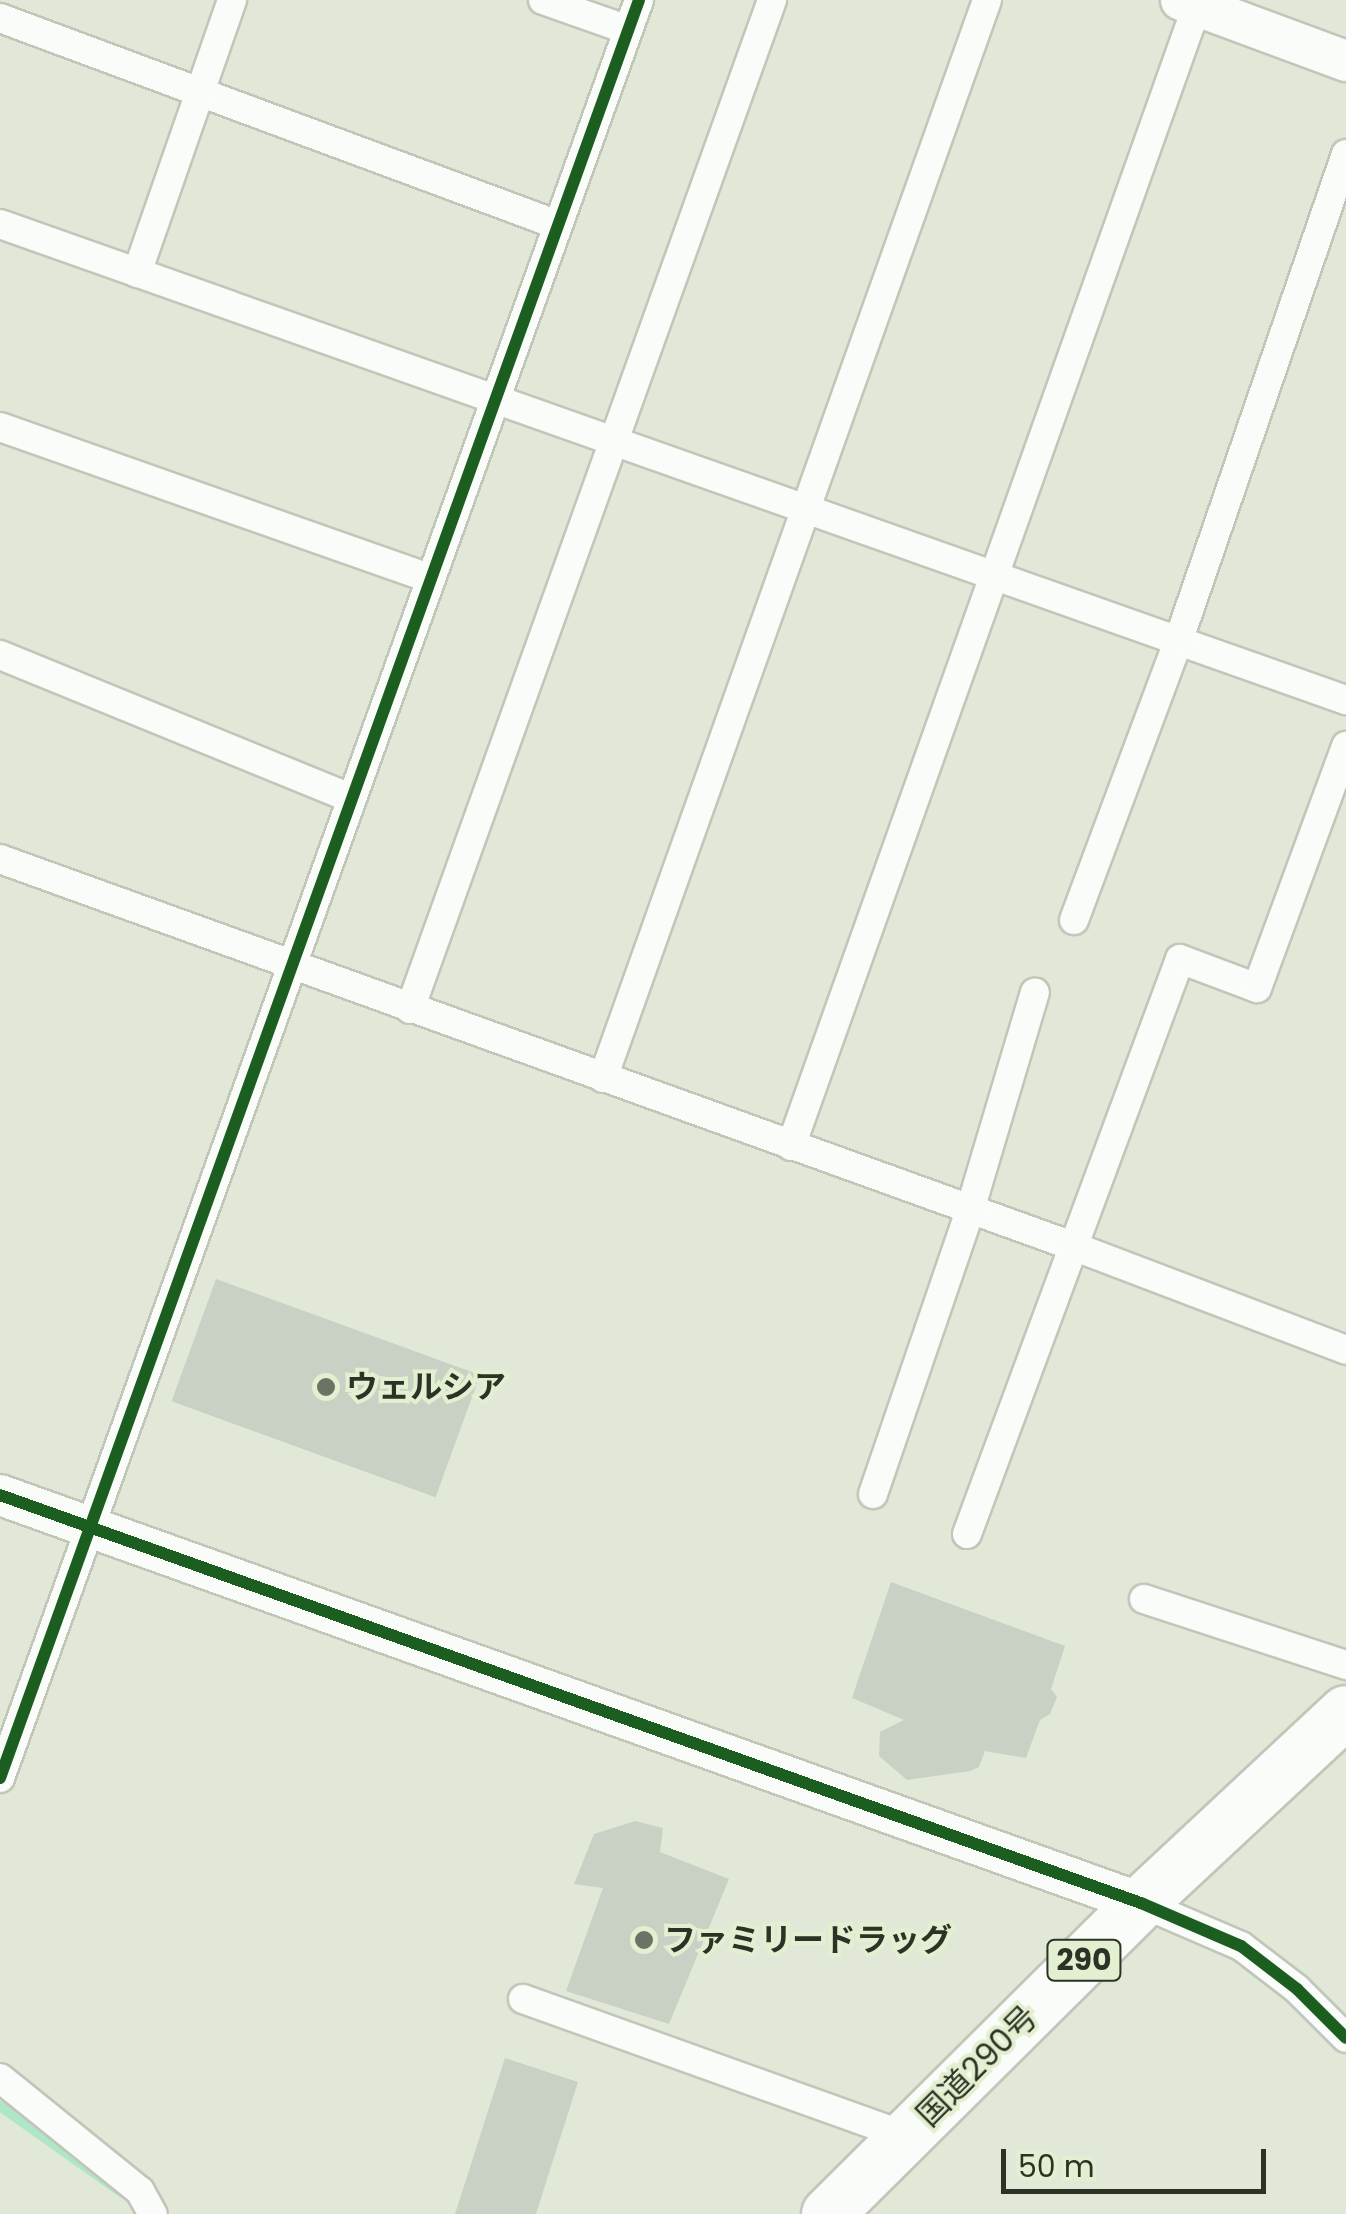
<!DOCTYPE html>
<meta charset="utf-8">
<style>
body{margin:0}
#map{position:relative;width:1346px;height:2214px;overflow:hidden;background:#e1e8d7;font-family:Poppins,"Noto Sans JP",sans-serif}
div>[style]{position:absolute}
.stream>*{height:10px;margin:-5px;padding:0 5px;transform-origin:5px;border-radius:5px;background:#aee6c8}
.building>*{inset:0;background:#c9d1c5;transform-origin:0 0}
.roads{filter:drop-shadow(2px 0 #c1c6b9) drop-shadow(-2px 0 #c1c6b9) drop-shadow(0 2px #c1c6b9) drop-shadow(0 -2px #c1c6b9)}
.street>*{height:28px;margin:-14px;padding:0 14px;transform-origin:14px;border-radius:14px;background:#fafcf9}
.secondary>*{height:40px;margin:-20px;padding:0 20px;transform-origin:20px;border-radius:20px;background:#fafcf9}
.highway>*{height:52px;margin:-26px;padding:0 26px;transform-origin:26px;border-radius:26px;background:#fafcf9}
.cycleway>*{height:12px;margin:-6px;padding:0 6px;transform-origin:6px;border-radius:6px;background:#1b5e20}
.dots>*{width:28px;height:28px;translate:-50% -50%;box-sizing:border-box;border:5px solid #e2efd0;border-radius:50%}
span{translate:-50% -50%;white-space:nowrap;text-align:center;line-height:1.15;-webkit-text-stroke:8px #e2efd0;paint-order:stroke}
.shield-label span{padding:2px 8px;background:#e2efd0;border:2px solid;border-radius:8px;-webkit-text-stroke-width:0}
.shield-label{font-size:30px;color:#2d3226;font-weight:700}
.poi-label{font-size:32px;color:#2d3226;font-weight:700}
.left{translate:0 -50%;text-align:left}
.street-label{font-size:32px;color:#2d3226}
.scale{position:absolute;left:1001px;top:2149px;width:265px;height:45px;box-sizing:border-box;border:5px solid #2d3226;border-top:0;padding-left:12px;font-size:30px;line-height:35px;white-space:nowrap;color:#2d3226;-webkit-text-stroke:8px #e2efd0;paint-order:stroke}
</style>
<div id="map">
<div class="stream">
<div style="left:0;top:2106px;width:148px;rotate:35.4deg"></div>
</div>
<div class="building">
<div style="left:216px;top:1279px;width:281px;height:130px;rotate:20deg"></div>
<div style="clip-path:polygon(891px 1582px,1065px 1646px,1051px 1689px,1057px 1697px,1050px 1714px,1040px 1720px,1026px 1758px,985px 1751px,979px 1767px,970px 1771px,907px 1780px,879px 1756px,880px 1732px,904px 1720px,852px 1698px)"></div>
<div style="clip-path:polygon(635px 1821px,663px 1828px,660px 1852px,729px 1879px,669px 2024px,566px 1991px,603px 1888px,574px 1884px,594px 1834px)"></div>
<div style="clip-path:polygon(505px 2058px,578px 2082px,536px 2214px,455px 2214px)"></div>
</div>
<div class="roads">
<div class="street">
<div style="left:543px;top:0;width:90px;rotate:19.4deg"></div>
<div style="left:0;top:18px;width:595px;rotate:20.35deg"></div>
<div style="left:0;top:224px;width:1428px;rotate:19.48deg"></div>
<div style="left:137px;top:273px;width:289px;rotate:-70.8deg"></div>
<div style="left:0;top:427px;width:457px;rotate:19.4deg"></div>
<div style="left:0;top:655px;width:380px;rotate:22.2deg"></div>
<div style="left:0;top:859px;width:1137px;rotate:19.84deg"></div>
<div style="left:1070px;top:1245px;width:295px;rotate:20.8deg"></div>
<div style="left:1074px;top:920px;width:297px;rotate:-69.5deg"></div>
<div style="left:1178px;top:642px;width:516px;rotate:-71deg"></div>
<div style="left:410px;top:1009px;width:1072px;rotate:-70.26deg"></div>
<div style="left:603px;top:1078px;width:1144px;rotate:-70.39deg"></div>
<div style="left:791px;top:1146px;width:1216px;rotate:-70.4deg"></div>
<div style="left:873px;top:1494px;width:300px;rotate:-71.1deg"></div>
<div style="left:970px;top:1210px;width:227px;rotate:-73.4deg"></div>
<div style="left:967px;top:1534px;width:613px;rotate:-69.67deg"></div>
<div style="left:1180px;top:959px;width:82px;rotate:20.6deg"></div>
<div style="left:1257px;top:988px;width:258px;rotate:-69.8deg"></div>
<div style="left:1144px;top:1599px;width:213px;rotate:18.1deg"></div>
<div style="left:0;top:1778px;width:1889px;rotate:-70.23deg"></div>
<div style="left:1141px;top:1903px;width:109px;rotate:23.3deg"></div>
<div style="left:1241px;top:1946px;width:71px;rotate:37.5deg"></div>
<div style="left:1297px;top:1989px;width:69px;rotate:45deg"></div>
<div style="left:523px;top:1999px;width:407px;rotate:19.7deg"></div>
<div style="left:0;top:2078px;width:180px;rotate:38.9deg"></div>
<div style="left:140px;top:2191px;width:26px;rotate:61deg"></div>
</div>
<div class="secondary">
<div style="left:1181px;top:0;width:176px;rotate:20.3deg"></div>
<div style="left:0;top:1495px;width:1212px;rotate:19.68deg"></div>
</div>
<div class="highway">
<div style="left:828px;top:2214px;width:441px;rotate:-44.8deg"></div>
<div style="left:1141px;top:1903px;width:280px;rotate:-43deg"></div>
</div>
</div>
<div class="cycleway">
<div style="left:0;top:1495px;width:1212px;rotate:19.68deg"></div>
<div style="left:1141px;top:1903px;width:109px;rotate:23.3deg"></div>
<div style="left:1241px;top:1946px;width:71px;rotate:37.5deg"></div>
<div style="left:1297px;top:1989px;width:69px;rotate:45deg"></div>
<div style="left:0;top:1778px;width:1889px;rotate:-70.23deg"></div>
</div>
<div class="dots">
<div style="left:326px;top:1387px;background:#6c7264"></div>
<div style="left:644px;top:1940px;background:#6c7264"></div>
</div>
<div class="shield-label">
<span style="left:1084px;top:1960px">290</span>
</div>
<div class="poi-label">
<span class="left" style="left:346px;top:1387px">ウェルシア</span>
<span class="left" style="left:664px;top:1940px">ファミリードラッグ</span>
</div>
<div class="street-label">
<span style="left:977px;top:2066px;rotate:-45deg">国道290号</span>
</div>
<div class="scale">50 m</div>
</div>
